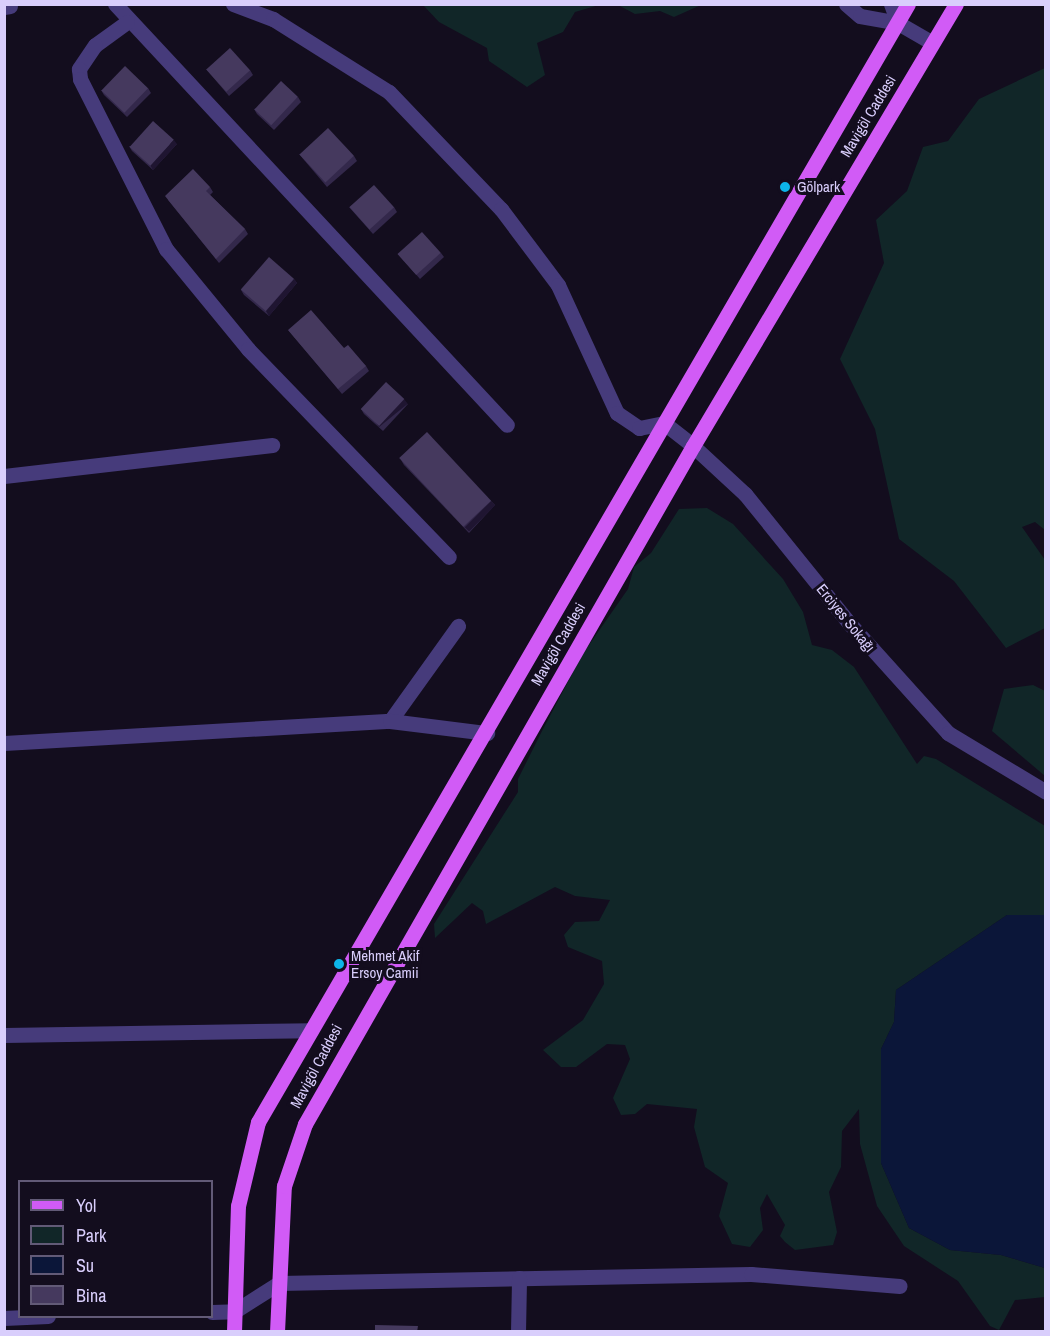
<!DOCTYPE html>
<meta charset="utf-8">
<style>
body{margin:0}
#map{position:relative;width:1050px;height:1336px;overflow:hidden;background:#130d1e;font-family:"Archivo Narrow",sans-serif}
div>[style]{position:absolute}
.green>*{inset:0;background:#112628}
.water>*{inset:0;background:#0b1639}
.minor>*{height:15px;margin:-7.5px;padding:0 7.5px;transform-origin:7.5px;border-radius:7.5px;background:#463b7b}
.major>*{height:15px;margin:-7.5px;padding:0 7.5px;transform-origin:7.5px;border-radius:7.5px;background:#d15bf6}
.wall>*{inset:0;background:#33284b}
.shaded-wall>*{inset:0;background:#1f1531;transform-origin:0 0}
.building>*{inset:0;background:#45395e;transform-origin:0 0}
.dots>*{width:16px;height:16px;translate:-50% -50%;box-sizing:border-box;border:3px solid #130d1e;border-radius:50%}
span{translate:-50% -50%;white-space:nowrap;text-align:center;line-height:1.15;-webkit-text-stroke:6px #130d1e;paint-order:stroke}
.street-label{font-size:15px;color:#d9cefc}
.poi-label{font-size:15px;color:#d9cefc}
.left{translate:0 -50%;text-align:left}
.frame{position:absolute;inset:0;border:6px solid #d9cefc;pointer-events:none}
.legend{position:absolute;left:18px;top:1180px;width:195px;height:138px;box-sizing:border-box;background:#130d1e;border:2px solid #625a77;margin:0;padding:8px 10px;list-style:none;font-size:18px;color:#d9cefc}
.legend li{display:flex;align-items:center;gap:12px;height:30px}
.legend b{width:30px;border:2px solid #625a77}
</style>
<div id="map">
<div class="green">
<div style="clip-path:polygon(423px 5px,599px 5px,575px 12px,563px 32px,537px 43px,545px 75px,527px 87px,489px 61px,487px 48px,439px 22px)"></div>
<div style="clip-path:polygon(618px 5px,701px 5px,674px 17px,660px 11px,635px 14px)"></div>
<div style="clip-path:polygon(1045px 68px,1045px 530px,1035px 522px,1022px 527px,1045px 560px,1045px 628px,1006px 648px,954px 581px,899px 539px,875px 429px,840px 359px,884px 263px,876px 220px,907px 191px,923px 147px,948px 141px,979px 99px)"></div>
<div style="clip-path:polygon(707px 508px,733px 524px,783px 579px,803px 612px,812px 645px,832px 650px,854px 667px,917px 764px,924px 756px,936px 759px,1045px 826px,1045px 915px,1007px 915px,896px 990px,894px 1022px,881px 1049px,881px 1163px,909px 1228px,950px 1250px,1001px 1255px,1045px 1268px,1045px 1297px,1015px 1300px,999px 1330px,990px 1326px,958px 1281px,904px 1246px,877px 1206px,860px 1144px,859px 1109px,842px 1131px,841px 1167px,829px 1192px,837px 1232px,833px 1245px,795px 1250px,785px 1242px,780px 1236px,785px 1225px,767px 1194px,760px 1208px,763px 1230px,750px 1247px,732px 1244px,719px 1216px,728px 1183px,705px 1167px,694px 1127px,697px 1109px,647px 1104px,635px 1114px,621px 1115px,613px 1098px,630px 1059px,625px 1045px,607px 1044px,576px 1067px,561px 1067px,543px 1050px,583px 1020px,604px 984px,602px 961px,568px 947px,564px 935px,575px 922px,599px 921px,610px 900px,575px 896px,555px 887px,486px 924px,483px 911px,472px 903px,435px 938px,434px 924px,518px 792px,518px 779px,542px 731px,582px 655px,628px 589px,634px 567px,651px 553px,679px 509px)"></div>
<div style="clip-path:polygon(1033px 685px,1045px 691px,1045px 776px,992px 731px,1004px 689px)"></div>
</div>
<div class="water">
<div style="clip-path:polygon(1007px 915px,1045px 915px,1045px 1268px,1001px 1255px,950px 1250px,909px 1228px,881px 1163px,881px 1049px,894px 1022px,896px 990px)"></div>
</div>
<div class="minor">
<div style="left:115px;top:4px;width:575px;rotate:47.04deg"></div>
<div style="left:233px;top:4px;width:43px;rotate:20.6deg"></div>
<div style="left:273px;top:19px;width:137px;rotate:32.2deg"></div>
<div style="left:389px;top:92px;width:162px;rotate:46.3deg"></div>
<div style="left:501px;top:209px;width:95px;rotate:53.1deg"></div>
<div style="left:558px;top:285px;width:141px;rotate:65.3deg"></div>
<div style="left:617px;top:413px;width:27px;rotate:34deg"></div>
<div style="left:639px;top:428px;width:25px;rotate:-11deg"></div>
<div style="left:664px;top:423px;width:37px;rotate:38deg"></div>
<div style="left:693px;top:446px;width:71px;rotate:42.7deg"></div>
<div style="left:745px;top:494px;width:166px;rotate:51.1deg"></div>
<div style="left:849px;top:623px;width:148px;rotate:48deg"></div>
<div style="left:948px;top:733px;width:114px;rotate:31deg"></div>
<div style="left:846px;top:4px;width:18px;rotate:41deg"></div>
<div style="left:860px;top:16px;width:39px;rotate:10deg"></div>
<div style="left:898px;top:23px;width:39px;rotate:30deg"></div>
<div style="left:891px;top:4px;width:20px;rotate:70deg"></div>
<div style="left:4px;top:7px;width:6px;rotate:-9deg"></div>
<div style="left:127px;top:22px;width:39px;rotate:144deg"></div>
<div style="left:95px;top:45px;width:29px;rotate:124deg"></div>
<div style="left:79px;top:69px;width:10px;rotate:84deg"></div>
<div style="left:80px;top:79px;width:191px;rotate:63.2deg"></div>
<div style="left:166px;top:249px;width:129px;rotate:50.6deg"></div>
<div style="left:248px;top:349px;width:289px;rotate:46deg"></div>
<div style="left:4px;top:476px;width:270px;rotate:-6.6deg"></div>
<div style="left:390px;top:721px;width:117px;rotate:-54.4deg"></div>
<div style="left:4px;top:743px;width:387px;rotate:-3.3deg"></div>
<div style="left:390px;top:721px;width:98px;rotate:7.1deg"></div>
<div style="left:4px;top:1035px;width:307px;rotate:-0.9deg"></div>
<div style="left:212px;top:1312px;width:23px;rotate:-2deg"></div>
<div style="left:235px;top:1311px;width:52px;rotate:-32.5deg"></div>
<div style="left:279px;top:1283px;width:472px;rotate:-1.1deg"></div>
<div style="left:751px;top:1274px;width:149px;rotate:4.6deg"></div>
<div style="left:4px;top:1318px;width:44px;rotate:-2.6deg"></div>
<div style="left:518px;top:1332px;width:54px;rotate:-88.9deg"></div>
</div>
<div class="major">
<div style="left:234px;top:1332px;width:126px;rotate:-88.2deg"></div>
<div style="left:238px;top:1206px;width:86px;rotate:-76.6deg"></div>
<div style="left:258px;top:1122px;width:1293px;rotate:-59.83deg"></div>
<div style="left:277px;top:1332px;width:146px;rotate:-87.3deg"></div>
<div style="left:284px;top:1186px;width:65px;rotate:-71.3deg"></div>
<div style="left:305px;top:1124px;width:781px;rotate:-60.22deg"></div>
<div style="left:693px;top:446px;width:514px;rotate:-59.25deg"></div>
</div>
<div class="wall">
<div style="clip-path:polygon(206px 69px,250px 70px,253px 75px,229px 96px)"></div>
<div style="clip-path:polygon(148px 88px,151px 93px,127px 117px,104px 95px,101px 90px)"></div>
<div style="clip-path:polygon(298px 97px,301px 102px,274px 130px,257px 114px,254px 109px)"></div>
<div style="clip-path:polygon(177px 144px,153px 170px,132px 151px,129px 146px)"></div>
<div style="clip-path:polygon(299px 154px,354px 156px,357px 161px,327px 187px)"></div>
<div style="clip-path:polygon(210px 187px,213px 192px,210px 195px,245px 229px,248px 234px,219px 263px,168px 200px)"></div>
<div style="clip-path:polygon(349px 207px,394px 207px,397px 212px,373px 234px)"></div>
<div style="clip-path:polygon(441px 253px,444px 257px,420px 279px,398px 254px)"></div>
<div style="clip-path:polygon(294px 279px,297px 283px,269px 316px,244px 295px,241px 290px)"></div>
<div style="clip-path:polygon(288px 330px,344px 348px,366px 366px,369px 371px,342px 394px)"></div>
<div style="clip-path:polygon(408px 404px,383px 431px,364px 414px,361px 409px)"></div>
<div style="clip-path:polygon(401px 460px,491px 501px,495px 505px,469px 533px,404px 465px)"></div>
</div>
<div class="shaded-wall">
<div style="clip-path:polygon(174px 140px,177px 144px,153px 170px,150px 165px)"></div>
<div style="clip-path:polygon(294px 279px,297px 283px,269px 316px,266px 311px)"></div>
<div style="left:404px;top:399px;width:6px;height:37px;rotate:51deg"></div>
<div style="left:491px;top:501px;width:6px;height:37px;rotate:45deg"></div>
</div>
<div class="building">
<div style="left:230px;top:48px;width:30px;height:32px;rotate:48deg"></div>
<div style="left:125px;top:66px;width:32px;height:34px;rotate:44deg"></div>
<div style="left:281px;top:81px;width:23px;height:39px;rotate:43deg"></div>
<div style="left:153px;top:121px;width:28px;height:35px;rotate:42deg"></div>
<div style="left:328px;top:128px;width:38px;height:39px;rotate:47deg"></div>
<div style="clip-path:polygon(193px 169px,210px 187px,206px 191px,245px 229px,216px 259px,165px 196px)"></div>
<div style="left:374px;top:185px;width:30px;height:33px;rotate:48deg"></div>
<div style="left:422px;top:232px;width:28px;height:33px;rotate:48deg"></div>
<div style="left:269px;top:257px;width:33px;height:43px;rotate:41deg"></div>
<div style="clip-path:polygon(311px 310px,344px 348px,348px 345px,366px 366px,338px 389px,288px 330px)"></div>
<div style="left:386px;top:382px;width:25px;height:37px;rotate:43deg"></div>
<div style="left:427px;top:432px;width:94px;height:38px;rotate:47deg"></div>
<div style="clip-path:polygon(375px 1325px,418px 1326px,417px 1332px,375px 1332px)"></div>
</div>
<div class="dots">
<div style="left:785px;top:187px;background:#0db5e9"></div>
<div style="left:339px;top:964px;background:#0db5e9"></div>
</div>
<div class="street-label">
<span style="left:868px;top:116px;rotate:-59deg">Mavigöl Caddesi</span>
<span style="left:846px;top:618px;rotate:51deg">Erciyes Sokağı</span>
<span style="left:558px;top:644px;rotate:-60deg">Mavigöl Caddesi</span>
<span style="left:316px;top:1066px;rotate:-62deg">Mavigöl Caddesi</span>
</div>
<div class="poi-label">
<span class="left" style="left:797px;top:187px">Gölpark</span>
<span class="left" style="left:351px;top:964px">Mehmet Akif<br>Ersoy Camii</span>
</div>
<div class="frame"></div>
<ul class="legend">
<li><b style="height:8px;background:#d15bf6"></b>Yol</li>
<li><b style="height:16px;background:#112628"></b>Park</li>
<li><b style="height:16px;background:#0b1639"></b>Su</li>
<li><b style="height:16px;background:#45395e"></b>Bina</li>
</ul>
</div>
